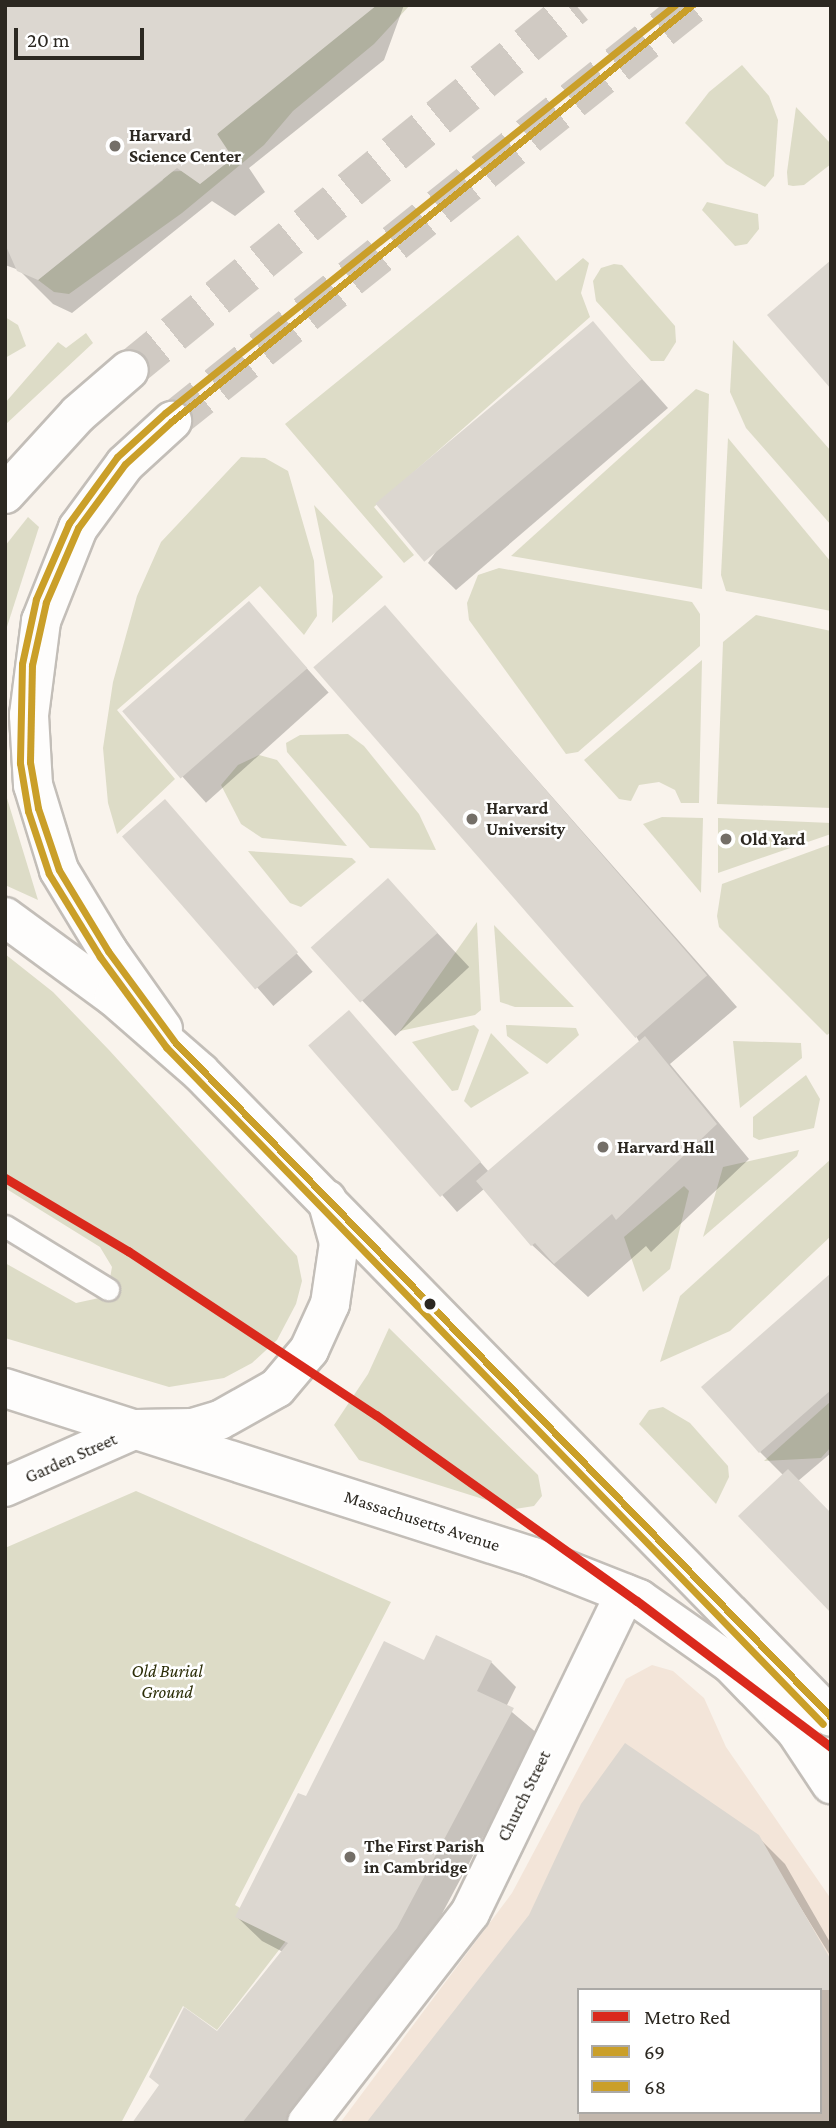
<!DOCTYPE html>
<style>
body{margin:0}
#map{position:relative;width:836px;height:2128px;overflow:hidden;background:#f9f3ec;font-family:"Crimson Pro",serif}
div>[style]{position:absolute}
.commercial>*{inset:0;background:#f3e5d9}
.green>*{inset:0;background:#dddcc7}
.shadow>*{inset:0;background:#0003;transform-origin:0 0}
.building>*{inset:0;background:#dcd7d0;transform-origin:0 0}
.secondary-tunnel>*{height:38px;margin-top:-19px;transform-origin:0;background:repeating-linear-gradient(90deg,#d0cac3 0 38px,transparent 0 57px)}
.roads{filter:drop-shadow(2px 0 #c3beb8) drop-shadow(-2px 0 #c3beb8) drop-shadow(0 2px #c3beb8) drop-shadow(0 -2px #c3beb8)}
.service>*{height:21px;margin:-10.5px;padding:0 10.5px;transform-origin:10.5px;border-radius:10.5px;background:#fefdfc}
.minor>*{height:38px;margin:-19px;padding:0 19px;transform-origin:19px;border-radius:19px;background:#fefdfc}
.secondary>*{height:38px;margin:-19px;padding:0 19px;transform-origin:19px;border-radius:19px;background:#fefdfc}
.primary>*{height:38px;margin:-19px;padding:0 19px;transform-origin:19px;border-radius:19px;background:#fefdfc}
.bus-1>*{height:7px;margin:-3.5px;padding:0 3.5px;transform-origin:3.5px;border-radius:3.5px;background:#ca9f29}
.bus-2>*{height:7px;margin:-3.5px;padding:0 3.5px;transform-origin:3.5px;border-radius:3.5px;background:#ca9f29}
.metro-1>*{height:9px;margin:-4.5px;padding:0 4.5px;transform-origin:4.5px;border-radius:4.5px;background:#da291c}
.dots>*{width:19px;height:19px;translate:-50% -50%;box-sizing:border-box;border:4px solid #fff;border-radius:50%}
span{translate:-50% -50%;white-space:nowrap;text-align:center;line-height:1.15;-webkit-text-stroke:5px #fff;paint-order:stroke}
.poi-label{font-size:18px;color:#2c2821;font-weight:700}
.left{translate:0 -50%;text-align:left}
.street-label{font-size:18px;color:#2c2821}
.park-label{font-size:18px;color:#2c2e07;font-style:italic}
.frame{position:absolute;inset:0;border:7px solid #2c2821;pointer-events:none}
.legend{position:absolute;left:577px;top:1988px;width:245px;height:126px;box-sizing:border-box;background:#fff;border:2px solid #aba9a6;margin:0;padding:9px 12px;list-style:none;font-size:21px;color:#2c2821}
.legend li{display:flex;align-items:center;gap:14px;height:35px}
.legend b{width:35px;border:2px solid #aba9a6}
.scale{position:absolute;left:14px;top:28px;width:130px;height:32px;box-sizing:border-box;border:4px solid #2c2821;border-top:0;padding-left:9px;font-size:21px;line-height:24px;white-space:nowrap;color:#2c2821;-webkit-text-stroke:5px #fff;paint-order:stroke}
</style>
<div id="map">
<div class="commercial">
<div style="clip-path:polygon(evenodd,652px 1665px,673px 1671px,704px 1698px,726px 1747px,831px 1899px,831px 2123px,340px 2123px,512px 1893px,626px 1679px,652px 1665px,579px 1990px,820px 1990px,820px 2112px,579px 2112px,579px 1990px)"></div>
</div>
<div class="green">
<div style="clip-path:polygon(358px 5px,410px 5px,374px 44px,293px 111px,264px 145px,182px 213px,69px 294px,54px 292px,38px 280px,163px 180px,158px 172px,182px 171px,200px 184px,232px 158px,217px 135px,230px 115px)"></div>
<div style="clip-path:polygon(742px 65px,769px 96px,778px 120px,774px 176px,765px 187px,726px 164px,685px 123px,709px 92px)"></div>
<div style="clip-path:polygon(796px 107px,831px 144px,831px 164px,804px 185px,793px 186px,788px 185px,787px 172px)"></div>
<div style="clip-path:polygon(707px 202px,758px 214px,759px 229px,747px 244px,735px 246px,702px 210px)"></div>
<div style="clip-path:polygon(518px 235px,556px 281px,583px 258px,589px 263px,581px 293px,590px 317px,374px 507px,414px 555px,404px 563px,285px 424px)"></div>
<div style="clip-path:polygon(614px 264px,622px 265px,675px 326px,676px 342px,664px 361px,651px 361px,596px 301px,593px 281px,601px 268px)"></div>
<div style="clip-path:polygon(5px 317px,18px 325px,26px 346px,5px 358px)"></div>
<div style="clip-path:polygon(86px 333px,93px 343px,5px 425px,5px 403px,58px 342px,66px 348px)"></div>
<div style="clip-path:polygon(733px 340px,831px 451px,831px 525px,746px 428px,730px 392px)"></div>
<div style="clip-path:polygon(696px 389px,709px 394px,702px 589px,511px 556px)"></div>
<div style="clip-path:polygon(728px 438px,831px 562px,831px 611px,726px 591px,721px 575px)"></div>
<div style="clip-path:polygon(241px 457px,265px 458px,288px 471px,314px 561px,317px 616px,304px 635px,260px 586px,117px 710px,175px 779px,117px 834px,108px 803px,103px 748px,113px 682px,137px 596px,161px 542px)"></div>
<div style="clip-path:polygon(314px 505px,383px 577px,332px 623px,333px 596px)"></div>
<div style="clip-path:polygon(28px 517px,39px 527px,5px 633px,5px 546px)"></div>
<div style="clip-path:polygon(499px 568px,692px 602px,700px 614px,700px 646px,578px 752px,566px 754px,469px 620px,467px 603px,478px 575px)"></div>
<div style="clip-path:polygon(756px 615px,831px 631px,831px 808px,717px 804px,723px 642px)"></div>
<div style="clip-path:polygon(702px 660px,699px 803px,681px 803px,675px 790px,659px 782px,639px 785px,631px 801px,619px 799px,584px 760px)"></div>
<div style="clip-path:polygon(348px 734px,364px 746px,419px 814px,436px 850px,370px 848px,287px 752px,286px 743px,300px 735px)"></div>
<div style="clip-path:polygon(259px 755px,277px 760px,347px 846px,262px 838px,241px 824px,221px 785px,238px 765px)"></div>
<div style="clip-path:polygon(5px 791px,6px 795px,38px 900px,5px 885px)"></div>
<div style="clip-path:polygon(662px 817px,703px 818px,701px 893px,643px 824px)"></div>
<div style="clip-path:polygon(718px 818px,831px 823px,831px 834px,718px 873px)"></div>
<div style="clip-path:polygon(831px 844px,831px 1032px,827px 1035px,719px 927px,717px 916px,722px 884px)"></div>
<div style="clip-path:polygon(248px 851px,352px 858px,356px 862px,301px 907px,290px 903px)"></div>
<div style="clip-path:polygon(477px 922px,481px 1010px,475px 1015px,400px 1031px)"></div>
<div style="clip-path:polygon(494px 925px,574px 1007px,515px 1007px,500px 1002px)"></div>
<div style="clip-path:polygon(5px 954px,53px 992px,109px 1050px,297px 1256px,302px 1281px,296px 1304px,277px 1340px,252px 1363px,224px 1378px,169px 1387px,5px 1338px,5px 1263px,76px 1303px,99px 1298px,108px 1289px,112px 1267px,100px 1247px,5px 1188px)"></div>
<div style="clip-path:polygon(474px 1025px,479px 1030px,458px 1090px,452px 1091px,412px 1042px)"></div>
<div style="clip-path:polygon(506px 1025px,576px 1028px,579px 1035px,547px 1064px,507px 1036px)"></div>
<div style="clip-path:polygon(491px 1033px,529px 1073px,471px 1108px,464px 1101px)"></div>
<div style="clip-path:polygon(733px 1041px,801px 1043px,802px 1058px,740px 1108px)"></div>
<div style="clip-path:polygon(806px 1075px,820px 1099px,814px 1128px,759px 1140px,753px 1137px,753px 1117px)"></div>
<div style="clip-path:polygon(799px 1150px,797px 1156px,703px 1237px,723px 1167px)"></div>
<div style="clip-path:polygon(831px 1159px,831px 1236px,730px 1331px,660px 1362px,680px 1296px)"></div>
<div style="clip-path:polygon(684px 1186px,689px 1191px,670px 1269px,643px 1292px,624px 1237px)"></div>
<div style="clip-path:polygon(389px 1328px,538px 1475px,542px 1496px,534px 1506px,515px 1509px,359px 1460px,334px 1425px,368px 1374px)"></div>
<div style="clip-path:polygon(831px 1401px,831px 1447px,821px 1458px,764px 1461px)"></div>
<div style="clip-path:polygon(663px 1407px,690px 1423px,728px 1466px,729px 1477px,716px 1504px,639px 1424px,649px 1410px)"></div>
<div style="clip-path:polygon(136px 1491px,391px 1602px,235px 1905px,289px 1937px,217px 2030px,183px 2006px,121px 2123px,5px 2123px,5px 1548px)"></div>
</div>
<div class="shadow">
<div style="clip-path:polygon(5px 5px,404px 5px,384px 60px,249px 168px,265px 192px,235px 216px,212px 201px,72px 313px,53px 304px,19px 270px,5px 265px)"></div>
<div style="clip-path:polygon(593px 324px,668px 408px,456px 590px,428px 563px)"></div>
<div style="left:249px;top:604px;width:119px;height:165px;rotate:48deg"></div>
<div style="clip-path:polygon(385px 607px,737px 1007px,670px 1064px,749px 1159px,651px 1252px,646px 1246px,588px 1297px,532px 1245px,484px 1189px,457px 1212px,311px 1045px,349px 1012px,489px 1172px,640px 1043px)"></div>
<div style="left:165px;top:802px;width:225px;height:52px;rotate:49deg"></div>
<div style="left:388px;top:880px;width:119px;height:101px;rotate:47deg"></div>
<div style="clip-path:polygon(831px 1275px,831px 1453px,798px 1481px,784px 1476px,760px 1452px)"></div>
<div style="clip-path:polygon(491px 1662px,516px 1687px,506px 1707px,538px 1734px,421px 1953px,285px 2123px,134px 2123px,218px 2034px,283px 1952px,262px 1941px,237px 1917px,307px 1799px,424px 1663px)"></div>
<div style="clip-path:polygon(evenodd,758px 1837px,785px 1864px,831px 1944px,831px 1957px,764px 1848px,831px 1964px,831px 2123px,371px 2123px,758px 1837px,579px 1990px,820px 1990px,820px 2112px,579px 2112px,579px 1990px)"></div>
</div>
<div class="building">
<div style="clip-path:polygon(5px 5px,377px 5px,217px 134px,233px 158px,200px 184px,177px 168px,38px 280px,17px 271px,5px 244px)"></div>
<div style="clip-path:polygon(831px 260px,831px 389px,767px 315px)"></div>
<div style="left:593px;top:321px;width:76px;height:284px;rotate:50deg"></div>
<div style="left:249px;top:601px;width:89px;height:168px;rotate:49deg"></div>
<div style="left:385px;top:605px;width:491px;height:95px;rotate:49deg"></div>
<div style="left:165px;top:799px;width:203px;height:57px;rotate:49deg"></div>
<div style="left:388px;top:878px;width:74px;height:104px;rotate:48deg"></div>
<div style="left:349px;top:1010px;width:201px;height:54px;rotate:49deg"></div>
<div style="clip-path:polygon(645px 1036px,717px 1124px,616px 1220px,612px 1214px,554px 1264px,535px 1243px,531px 1246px,476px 1181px)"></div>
<div style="clip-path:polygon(831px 1273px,831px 1390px,759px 1453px,701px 1387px)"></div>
<div style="clip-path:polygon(788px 1469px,831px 1513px,831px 1613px,738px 1516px)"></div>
<div style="clip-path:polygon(436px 1635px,492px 1661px,477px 1691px,514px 1708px,397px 1928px,242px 2123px,132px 2123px,159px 2085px,149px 2077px,184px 2007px,217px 2031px,288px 1943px,235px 1917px,298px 1793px,306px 1796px,384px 1641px,424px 1660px)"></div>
<div style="clip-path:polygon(625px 1743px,759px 1835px,831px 1960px,831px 1990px,579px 1990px,579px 2123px,366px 2123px,529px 1915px,581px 1804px)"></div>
</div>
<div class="secondary-tunnel">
<div style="left:129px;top:370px;width:577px;rotate:-39.23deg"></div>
<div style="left:172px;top:421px;width:666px;rotate:-38.66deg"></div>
</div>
<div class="roads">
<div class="service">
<div style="left:5px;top:1226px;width:121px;rotate:31.5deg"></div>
</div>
<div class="minor">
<div style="left:307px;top:2123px;width:266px;rotate:-52.2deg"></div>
<div style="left:470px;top:1913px;width:355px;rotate:-64.1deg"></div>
</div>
<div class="secondary">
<div style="left:5px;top:494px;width:108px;rotate:-47.6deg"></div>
<div style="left:78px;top:414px;width:67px;rotate:-40.8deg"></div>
<div style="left:163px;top:1029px;width:95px;rotate:-125.2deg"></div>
<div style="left:108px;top:951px;width:95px;rotate:-121.2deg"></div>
<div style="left:59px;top:870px;width:89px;rotate:-107deg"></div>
<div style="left:33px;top:785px;width:70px;rotate:-93.3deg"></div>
<div style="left:29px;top:715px;width:95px;rotate:-82.7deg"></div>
<div style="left:41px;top:621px;width:100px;rotate:-68.3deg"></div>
<div style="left:78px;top:528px;width:79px;rotate:-53.7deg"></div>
<div style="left:125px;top:464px;width:64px;rotate:-42.5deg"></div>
</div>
<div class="primary">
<div style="left:5px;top:917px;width:135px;rotate:36.3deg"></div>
<div style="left:114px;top:997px;width:114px;rotate:41.1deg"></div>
<div style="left:200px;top:1072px;width:902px;rotate:45.63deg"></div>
<div style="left:5px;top:1388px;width:554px;rotate:17.75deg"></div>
<div style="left:533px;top:1557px;width:114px;rotate:21.6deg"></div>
<div style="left:639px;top:1599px;width:113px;rotate:35.2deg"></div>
<div style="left:731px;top:1664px;width:93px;rotate:45.9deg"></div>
<div style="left:5px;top:1487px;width:143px;rotate:-23.9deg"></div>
<div style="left:136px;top:1429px;width:57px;rotate:-1deg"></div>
<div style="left:193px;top:1428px;width:28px;rotate:-17deg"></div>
<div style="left:220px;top:1420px;width:65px;rotate:-29.3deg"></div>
<div style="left:277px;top:1388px;width:50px;rotate:-49.9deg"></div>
<div style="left:309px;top:1350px;width:51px;rotate:-65.5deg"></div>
<div style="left:330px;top:1304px;width:62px;rotate:-81.6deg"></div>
<div style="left:339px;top:1243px;width:45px;rotate:-105.6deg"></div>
<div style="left:782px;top:1710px;width:89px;rotate:56.5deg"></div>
</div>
</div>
<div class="bus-1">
<div style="left:692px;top:5px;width:666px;rotate:141.34deg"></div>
<div style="left:172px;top:421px;width:64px;rotate:137.5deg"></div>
<div style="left:125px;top:464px;width:79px;rotate:126.3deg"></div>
<div style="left:78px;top:528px;width:81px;rotate:113.4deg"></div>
<div style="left:46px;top:602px;width:65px;rotate:102.5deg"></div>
<div style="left:32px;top:665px;width:97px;rotate:91.2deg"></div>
<div style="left:30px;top:762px;width:47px;rotate:80.1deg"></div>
<div style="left:38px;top:808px;width:65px;rotate:71.3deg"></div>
<div style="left:59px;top:870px;width:95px;rotate:58.8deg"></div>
<div style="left:108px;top:951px;width:112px;rotate:53.7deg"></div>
<div style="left:174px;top:1041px;width:943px;rotate:45.82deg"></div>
</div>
<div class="bus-2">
<div style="left:675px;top:5px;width:653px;rotate:141.34deg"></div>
<div style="left:165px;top:413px;width:65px;rotate:137.5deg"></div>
<div style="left:117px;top:457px;width:82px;rotate:126deg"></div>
<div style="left:69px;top:523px;width:83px;rotate:113.5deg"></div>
<div style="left:36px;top:599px;width:66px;rotate:102.2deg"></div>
<div style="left:22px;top:664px;width:99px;rotate:91.2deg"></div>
<div style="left:20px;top:763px;width:49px;rotate:80.5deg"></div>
<div style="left:28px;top:811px;width:66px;rotate:71.6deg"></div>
<div style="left:49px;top:874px;width:97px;rotate:58.4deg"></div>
<div style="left:100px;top:957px;width:112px;rotate:53.7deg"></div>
<div style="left:166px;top:1047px;width:943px;rotate:45.86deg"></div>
</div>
<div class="metro-1">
<div style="left:5px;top:1178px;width:143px;rotate:30.7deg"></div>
<div style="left:128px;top:1251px;width:297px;rotate:33.5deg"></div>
<div style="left:376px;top:1415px;width:320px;rotate:35.5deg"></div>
<div style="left:637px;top:1601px;width:243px;rotate:37deg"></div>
</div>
<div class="dots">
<div style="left:115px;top:146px;background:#746f68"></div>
<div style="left:472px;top:819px;background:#746f68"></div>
<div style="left:726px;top:839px;background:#746f68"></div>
<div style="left:603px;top:1147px;background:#746f68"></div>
<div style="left:430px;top:1304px;background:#2c2821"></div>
<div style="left:350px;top:1857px;background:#746f68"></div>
</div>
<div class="poi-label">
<span class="left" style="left:129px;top:146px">Harvard<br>Science Center</span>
<span class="left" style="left:486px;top:819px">Harvard<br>University</span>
<span class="left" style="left:740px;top:839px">Old Yard</span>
<span class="left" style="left:617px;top:1147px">Harvard Hall</span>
<span class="left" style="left:364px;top:1857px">The First Parish<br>in Cambridge</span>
</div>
<div class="street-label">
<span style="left:71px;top:1458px;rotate:-24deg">Garden Street</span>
<span style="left:422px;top:1521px;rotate:18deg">Massachusetts Avenue</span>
<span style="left:524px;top:1796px;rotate:-64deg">Church Street</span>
</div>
<div class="park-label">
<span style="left:167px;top:1682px">Old Burial<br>Ground</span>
</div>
<div class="frame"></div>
<ul class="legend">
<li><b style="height:9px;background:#da291c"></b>Metro Red</li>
<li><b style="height:9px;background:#ca9f29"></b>69</li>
<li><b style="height:9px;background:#ca9f29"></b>68</li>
</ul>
<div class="scale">20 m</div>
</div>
